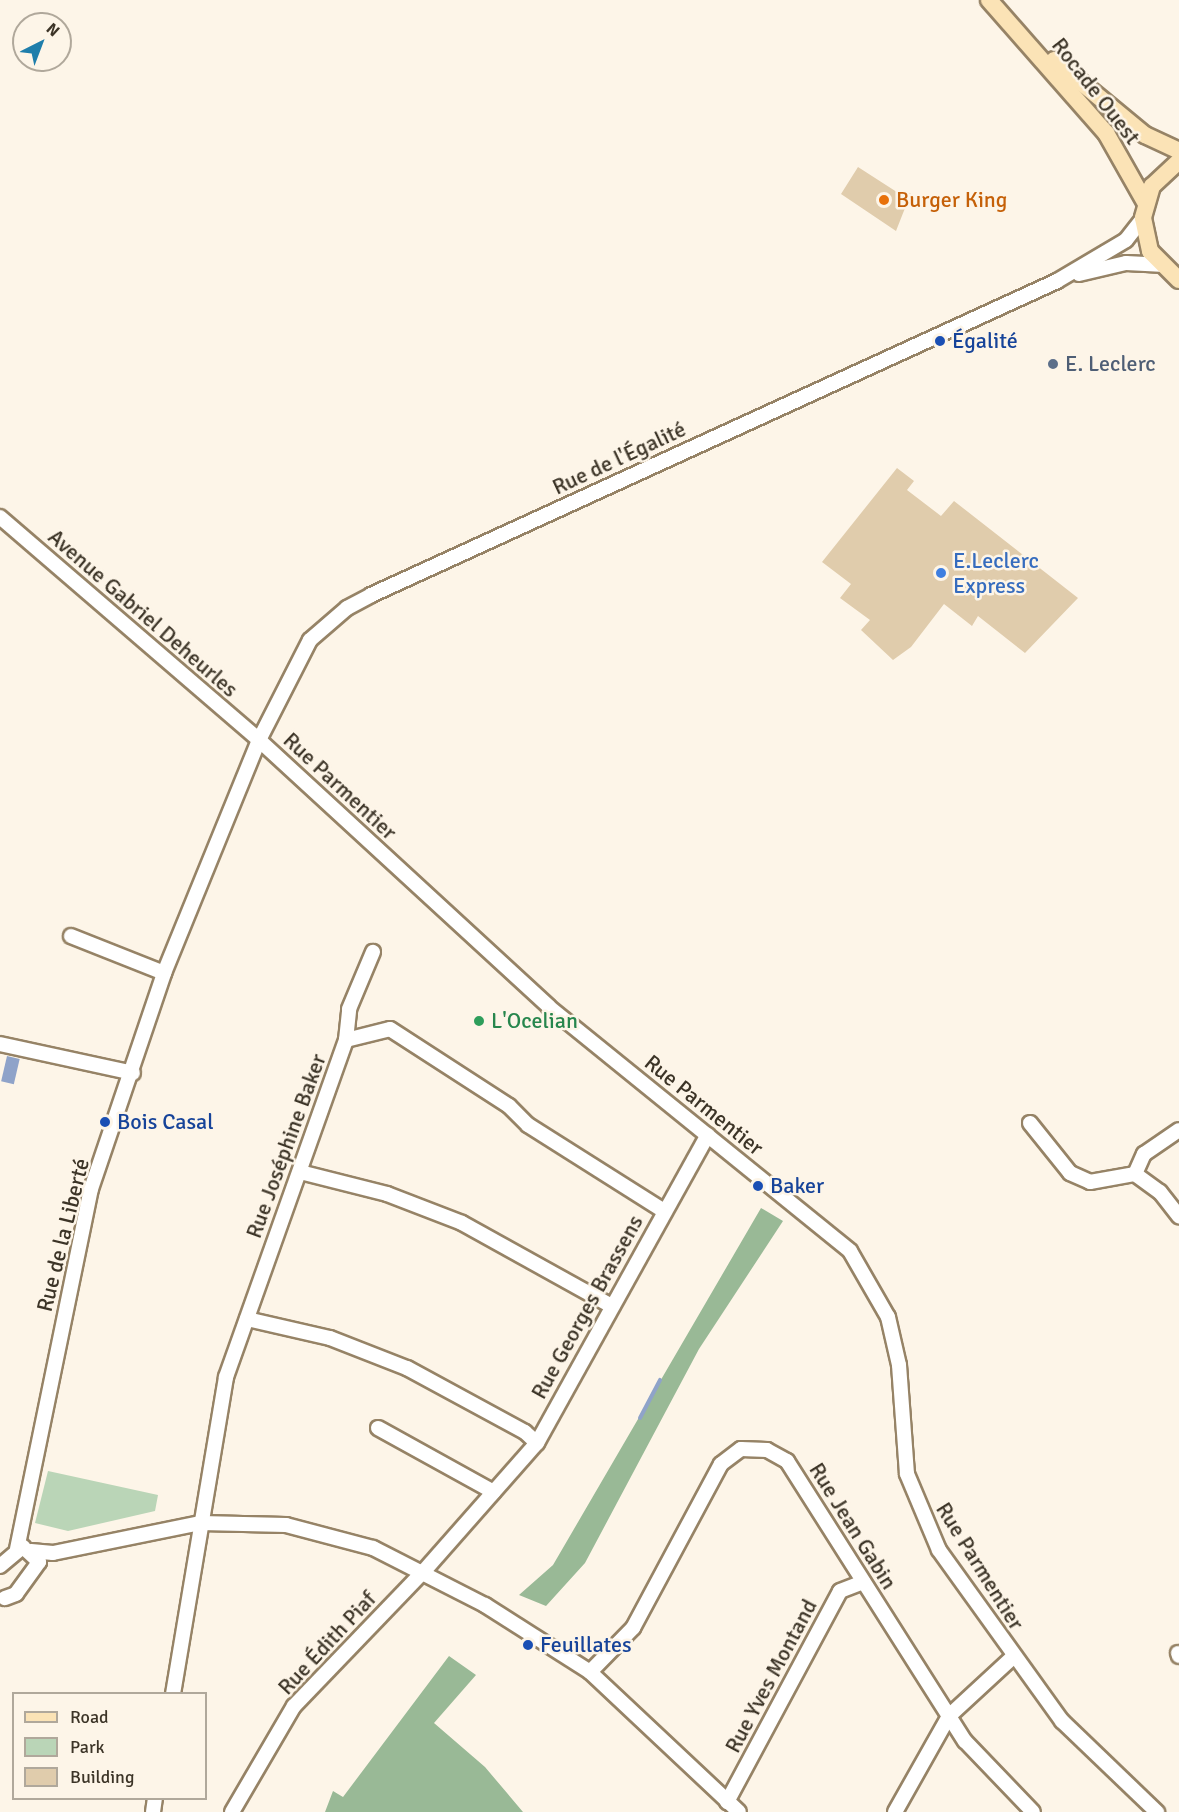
<!DOCTYPE html>
<meta charset="utf-8">
<style>
body{margin:0}
#map{position:relative;width:1179px;height:1812px;overflow:hidden;background:#fdf5e8;font-family:Signika,sans-serif}
div>[style]{position:absolute}
.green>*{inset:0;background:#bad5b7}
.forest>*{inset:0;background:#99b996}
.water>*{inset:0;background:#8fa3c9;transform-origin:0 0}
.stream>*{height:4px;margin:-2px;padding:0 2px;transform-origin:2px;border-radius:2px;background:#8fa3c9}
.building>*{inset:0;background:#e0ccac}
.roads{filter:drop-shadow(2px 0 #968366) drop-shadow(-2px 0 #968366) drop-shadow(0 2px #968366) drop-shadow(0 -2px #968366)}
.minor>*{height:14px;margin:-7px;padding:0 7px;transform-origin:7px;border-radius:7px;background:#fff}
.major>*{height:16px;margin:-8px;padding:0 8px;transform-origin:8px;border-radius:8px;background:#fbe3b6}
.dots>*{width:16px;height:16px;translate:-50% -50%;box-sizing:border-box;border:3px solid #fdf5e8;border-radius:50%}
span{translate:-50% -50%;white-space:nowrap;text-align:center;line-height:1.15;-webkit-text-stroke:5px #fdf5e8;paint-order:stroke}
.street-label{font-size:22px;color:#3c3427}
.food-label{font-size:22px;color:#c56008}
.left{translate:0 -50%;text-align:left}
.transit-label{font-size:22px;color:#164399}
.service-label{font-size:22px;color:#4e5e75}
.shop-label{font-size:22px;color:#366cbe}
.leisure-label{font-size:22px;color:#27864d}
.legend{position:absolute;left:12px;top:1692px;width:195px;height:108px;box-sizing:border-box;background:#fdf5e8;border:2px solid #b0a89b;margin:0;padding:8px 10px;list-style:none;font-size:18px;color:#3c3427}
.legend li{display:flex;align-items:center;gap:12px;height:30px}
.legend b{width:30px;border:2px solid #b0a89b}
.north{position:absolute;left:12px;top:12px;width:60px;height:60px;box-sizing:border-box;background:#fdf5e8;border:2px solid #b0a89b;border-radius:50%;rotate:42deg;font-size:16px;font-weight:700;line-height:24px;text-align:center;color:#3c3427}
.north::after{content:'';display:block;margin:auto;width:21px;height:27px;background:#1f7eab;clip-path:polygon(50% 0,100% 100%,50% 72%,0 100%)}
</style>
<div id="map">
<div class="green">
<div style="clip-path:polygon(48px 1471px,158px 1495px,155px 1511px,68px 1531px,35px 1523px)"></div>
</div>
<div class="forest">
<div style="clip-path:polygon(761px 1208px,783px 1221px,699px 1349px,585px 1563px,546px 1606px,519px 1595px,553px 1565px)"></div>
<div style="clip-path:polygon(449px 1656px,476px 1675px,434px 1723px,485px 1767px,523px 1812px,325px 1812px,333px 1791px,343px 1797px)"></div>
</div>
<div class="water">
<div style="left:7px;top:1056px;width:13px;height:26px;rotate:13deg"></div>
</div>
<div class="stream">
<div style="left:640px;top:1418px;width:43px;rotate:-62.2deg"></div>
</div>
<div class="building">
<div style="clip-path:polygon(858px 167px,903px 196px,906px 191px,918px 198px,912px 205px,907px 203px,896px 231px,841px 194px)"></div>
<div style="clip-path:polygon(897px 468px,914px 481px,907px 490px,941px 516px,954px 501px,1078px 598px,1025px 653px,978px 616px,972px 626px,944px 604px,911px 647px,893px 660px,861px 630px,870px 620px,840px 598px,851px 584px,822px 562px)"></div>
</div>
<div class="roads">
<div class="minor">
<div style="left:1079px;top:274px;width:48px;rotate:-13.2deg"></div>
<div style="left:1126px;top:263px;width:34px;rotate:3deg"></div>
<div style="left:0;top:517px;width:342px;rotate:40.7deg"></div>
<div style="left:259px;top:740px;width:394px;rotate:42.6deg"></div>
<div style="left:549px;top:1007px;width:387px;rotate:39deg"></div>
<div style="left:850px;top:1251px;width:76px;rotate:60.1deg"></div>
<div style="left:888px;top:1317px;width:49px;rotate:77.1deg"></div>
<div style="left:899px;top:1365px;width:109px;rotate:85.8deg"></div>
<div style="left:907px;top:1474px;width:82px;rotate:67.2deg"></div>
<div style="left:939px;top:1550px;width:211px;rotate:54.3deg"></div>
<div style="left:1062px;top:1721px;width:132px;rotate:43.8deg"></div>
<div style="left:71px;top:936px;width:100px;rotate:21.7deg"></div>
<div style="left:346px;top:1040px;width:31px;rotate:-84deg"></div>
<div style="left:349px;top:1009px;width:62px;rotate:-67.2deg"></div>
<div style="left:0;top:1044px;width:136px;rotate:12.3deg"></div>
<div style="left:1030px;top:1123px;width:64px;rotate:51.3deg"></div>
<div style="left:1070px;top:1173px;width:22px;rotate:24deg"></div>
<div style="left:1090px;top:1182px;width:46px;rotate:-10.1deg"></div>
<div style="left:1135px;top:1174px;width:31px;rotate:36deg"></div>
<div style="left:1160px;top:1192px;width:31px;rotate:52deg"></div>
<div style="left:300px;top:1172px;width:90px;rotate:14.2deg"></div>
<div style="left:387px;top:1194px;width:80px;rotate:21.1deg"></div>
<div style="left:462px;top:1223px;width:171px;rotate:29deg"></div>
<div style="left:1135px;top:1174px;width:22px;rotate:-66deg"></div>
<div style="left:1144px;top:1154px;width:42px;rotate:-34.4deg"></div>
<div style="left:247px;top:1319px;width:85px;rotate:12.9deg"></div>
<div style="left:330px;top:1338px;width:83px;rotate:21.3deg"></div>
<div style="left:407px;top:1368px;width:134px;rotate:28.5deg"></div>
<div style="left:525px;top:1432px;width:16px;rotate:43deg"></div>
<div style="left:378px;top:1428px;width:132px;rotate:28.9deg"></div>
<div style="left:17px;top:1549px;width:368px;rotate:-78.4deg"></div>
<div style="left:91px;top:1189px;width:228px;rotate:-71.3deg"></div>
<div style="left:164px;top:973px;width:252px;rotate:-67.8deg"></div>
<div style="left:259px;top:740px;width:112px;rotate:-63deg"></div>
<div style="left:310px;top:640px;width:49px;rotate:-40.9deg"></div>
<div style="left:347px;top:608px;width:27px;rotate:-28deg"></div>
<div style="left:371px;top:595px;width:754px;rotate:-24.59deg"></div>
<div style="left:1057px;top:281px;width:80px;rotate:-30.7deg"></div>
<div style="left:1126px;top:240px;width:28px;rotate:-52deg"></div>
<div style="left:31px;top:1551px;width:22px;rotate:5deg"></div>
<div style="left:53px;top:1553px;width:151px;rotate:-11.5deg"></div>
<div style="left:201px;top:1523px;width:85px;rotate:1.3deg"></div>
<div style="left:286px;top:1525px;width:90px;rotate:14.8deg"></div>
<div style="left:373px;top:1548px;width:126px;rotate:27deg"></div>
<div style="left:485px;top:1605px;width:125px;rotate:32.5deg"></div>
<div style="left:590px;top:1672px;width:204px;rotate:43.2deg"></div>
<div style="left:0;top:1566px;width:30px;rotate:-40deg"></div>
<div style="left:23px;top:1547px;width:22px;rotate:43deg"></div>
<div style="left:39px;top:1562px;width:39px;rotate:126deg"></div>
<div style="left:16px;top:1594px;width:12px;rotate:160deg"></div>
<div style="left:1178px;top:1653px;width:3px;rotate:72deg"></div>
<div style="left:590px;top:1672px;width:62px;rotate:-45.7deg"></div>
<div style="left:633px;top:1628px;width:186px;rotate:-61.8deg"></div>
<div style="left:721px;top:1464px;width:25px;rotate:-37deg"></div>
<div style="left:741px;top:1449px;width:26px;rotate:2deg"></div>
<div style="left:767px;top:1450px;width:23px;rotate:29deg"></div>
<div style="left:787px;top:1461px;width:332px;rotate:57.6deg"></div>
<div style="left:965px;top:1741px;width:98px;rotate:46.2deg"></div>
<div style="left:173px;top:1694px;width:321px;rotate:-80.5deg"></div>
<div style="left:226px;top:1377px;width:358px;rotate:-70.4deg"></div>
<div style="left:346px;top:1040px;width:45px;rotate:-14deg"></div>
<div style="left:390px;top:1029px;width:142px;rotate:32.9deg"></div>
<div style="left:509px;top:1106px;width:27px;rotate:45deg"></div>
<div style="left:528px;top:1125px;width:161px;rotate:32.3deg"></div>
<div style="left:727px;top:1802px;width:239px;rotate:-61.8deg"></div>
<div style="left:840px;top:1591px;width:25px;rotate:-21deg"></div>
<div style="left:153px;top:1812px;width:14px;rotate:-82deg"></div>
<div style="left:232px;top:1812px;width:123px;rotate:-59.7deg"></div>
<div style="left:294px;top:1706px;width:187px;rotate:-46.1deg"></div>
<div style="left:424px;top:1571px;width:171px;rotate:-48.6deg"></div>
<div style="left:537px;top:1443px;width:352px;rotate:-61deg"></div>
<div style="left:895px;top:1812px;width:110px;rotate:-60.6deg"></div>
<div style="left:949px;top:1716px;width:87px;rotate:-42.7deg"></div>
</div>
<div class="major">
<div style="left:989px;top:0;width:177px;rotate:48.7deg"></div>
<div style="left:1106px;top:133px;width:79px;rotate:60.5deg"></div>
<div style="left:1054px;top:60px;width:118px;rotate:39.5deg"></div>
<div style="left:1145px;top:135px;width:38px;rotate:25deg"></div>
<div style="left:1179px;top:161px;width:37px;rotate:137deg"></div>
<div style="left:1152px;top:186px;width:33px;rotate:106deg"></div>
<div style="left:1143px;top:218px;width:34px;rotate:78deg"></div>
<div style="left:1150px;top:251px;width:41px;rotate:45deg"></div>
</div>
</div>
<div class="dots">
<div style="left:884px;top:200px;background:#e8710a"></div>
<div style="left:940px;top:341px;background:#1a4fb4"></div>
<div style="left:1053px;top:364px;background:#5c6f8a"></div>
<div style="left:941px;top:573px;background:#3f7fe0"></div>
<div style="left:479px;top:1021px;background:#2e9e5b"></div>
<div style="left:105px;top:1122px;background:#1a4fb4"></div>
<div style="left:758px;top:1186px;background:#1a4fb4"></div>
<div style="left:528px;top:1645px;background:#1a4fb4"></div>
</div>
<div class="street-label">
<span style="left:1096px;top:91px;rotate:52deg">Rocade Ouest</span>
<span style="left:619px;top:458px;rotate:-25deg">Rue de l'Égalité</span>
<span style="left:143px;top:613px;rotate:41deg">Avenue Gabriel Deheurles</span>
<span style="left:340px;top:786px;rotate:43deg">Rue Parmentier</span>
<span style="left:704px;top:1105px;rotate:39deg">Rue Parmentier</span>
<span style="left:286px;top:1146px;rotate:-70deg">Rue Joséphine Baker</span>
<span style="left:63px;top:1235px;rotate:-76deg">Rue de la Liberté</span>
<span style="left:587px;top:1307px;rotate:-61deg">Rue Georges Brassens</span>
<span style="left:853px;top:1526px;rotate:58deg">Rue Jean Gabin</span>
<span style="left:980px;top:1566px;rotate:58deg">Rue Parmentier</span>
<span style="left:327px;top:1643px;rotate:-47deg">Rue Édith Piaf</span>
<span style="left:771px;top:1676px;rotate:-62deg">Rue Yves Montand</span>
</div>
<div class="food-label">
<span class="left" style="left:896px;top:200px">Burger King</span>
</div>
<div class="transit-label">
<span class="left" style="left:952px;top:341px">Égalité</span>
<span class="left" style="left:117px;top:1122px">Bois Casal</span>
<span class="left" style="left:770px;top:1186px">Baker</span>
<span class="left" style="left:540px;top:1645px">Feuillates</span>
</div>
<div class="service-label">
<span class="left" style="left:1065px;top:364px">E. Leclerc</span>
</div>
<div class="shop-label">
<span class="left" style="left:953px;top:573px">E.Leclerc<br>Express</span>
</div>
<div class="leisure-label">
<span class="left" style="left:491px;top:1021px">L'Ocelian</span>
</div>
<ul class="legend">
<li><b style="height:8px;background:#fbe3b6"></b>Road</li>
<li><b style="height:16px;background:#bad5b7"></b>Park</li>
<li><b style="height:16px;background:#e0ccac"></b>Building</li>
</ul>
<div class="north">N</div>
</div>
